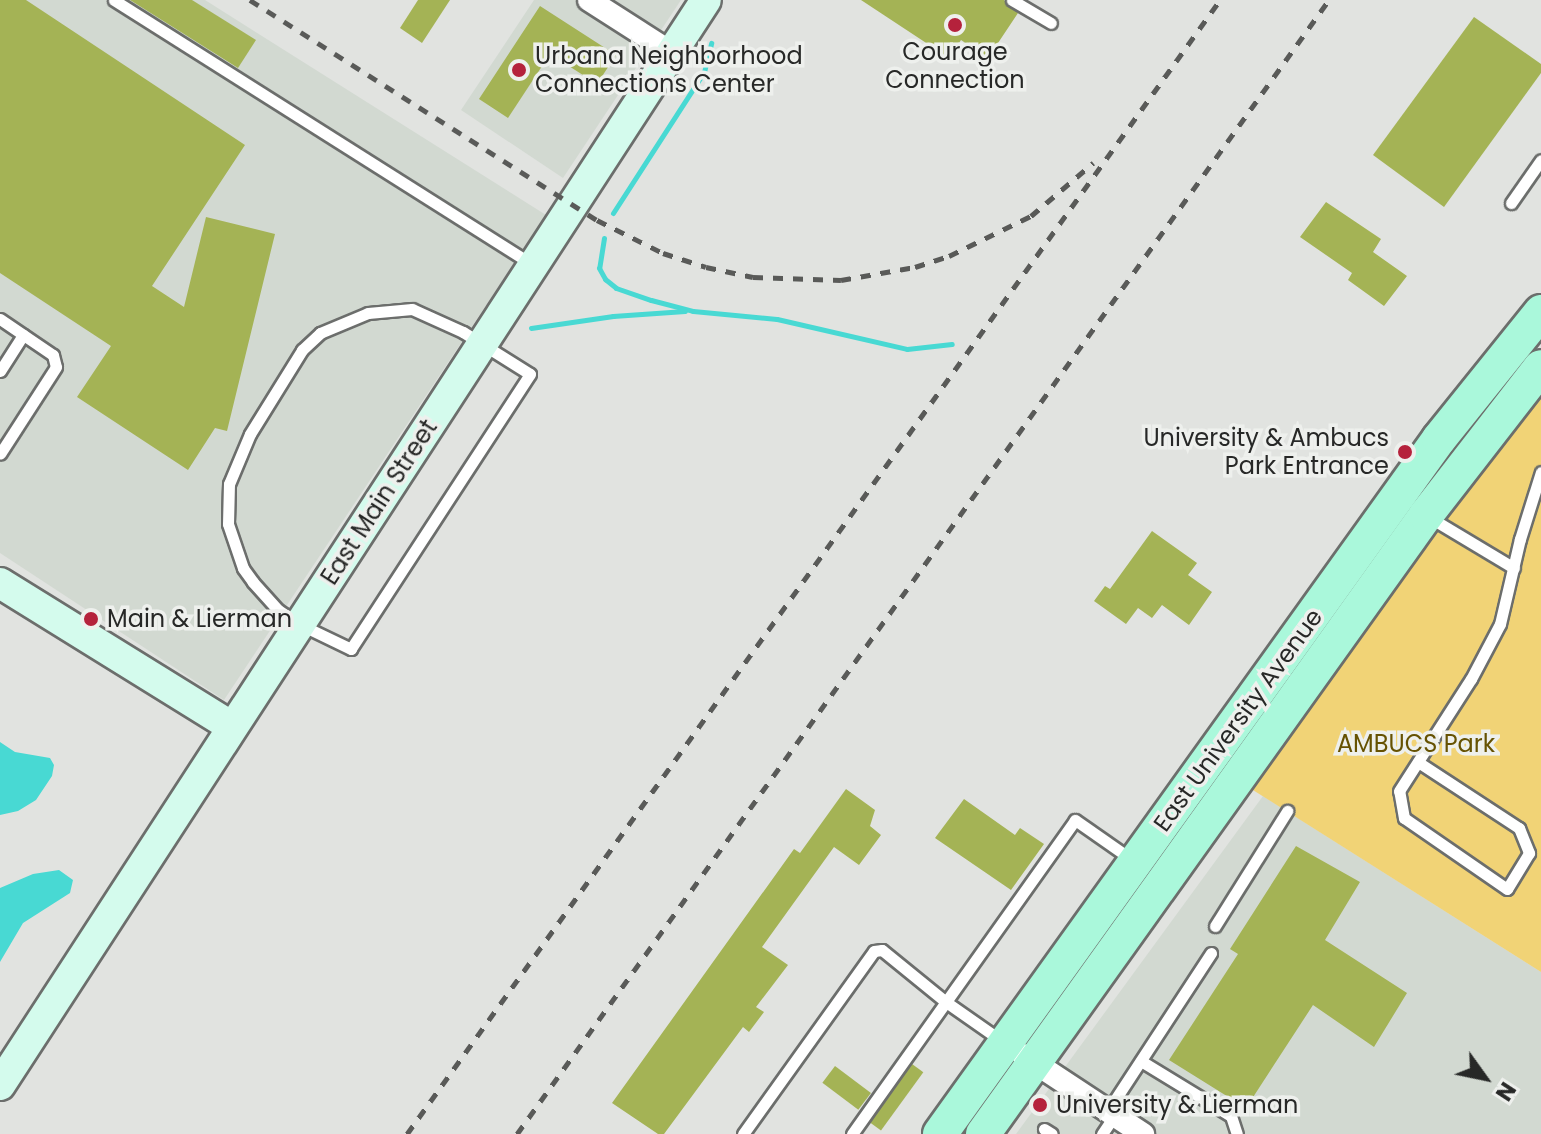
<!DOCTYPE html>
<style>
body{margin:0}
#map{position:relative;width:1541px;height:1134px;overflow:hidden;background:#e1e3e0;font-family:Poppins,sans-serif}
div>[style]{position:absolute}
.built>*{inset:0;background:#d2d9d1}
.green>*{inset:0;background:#f1d376}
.water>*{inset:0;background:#48d9d3}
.stream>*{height:5px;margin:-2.5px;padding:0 2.5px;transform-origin:2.5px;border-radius:2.5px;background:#48d9d3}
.building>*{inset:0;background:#a4b355;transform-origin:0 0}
.roads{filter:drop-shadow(2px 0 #6c6e6c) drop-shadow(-2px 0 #6c6e6c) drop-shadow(0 2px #6c6e6c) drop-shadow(0 -2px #6c6e6c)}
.lane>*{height:11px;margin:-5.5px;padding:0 5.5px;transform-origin:5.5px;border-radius:5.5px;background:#fff}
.street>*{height:22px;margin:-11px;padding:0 11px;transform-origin:11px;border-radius:11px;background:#fff}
.secondary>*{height:30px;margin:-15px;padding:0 15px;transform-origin:15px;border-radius:15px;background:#d4fbed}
.primary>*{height:34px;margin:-17px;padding:0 17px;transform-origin:17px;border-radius:17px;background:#aaf8db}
.rail>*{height:5px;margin-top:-2.5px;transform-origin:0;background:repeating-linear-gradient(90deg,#595a58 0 10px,transparent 0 20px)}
.dots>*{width:22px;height:22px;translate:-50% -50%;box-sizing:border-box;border:4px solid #eef0ed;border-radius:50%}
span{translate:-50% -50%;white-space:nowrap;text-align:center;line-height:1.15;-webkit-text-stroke:7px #eef0ed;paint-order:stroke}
.poi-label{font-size:24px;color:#272827}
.left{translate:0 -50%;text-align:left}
.right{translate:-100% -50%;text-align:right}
.street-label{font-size:24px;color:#272827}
.park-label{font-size:24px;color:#665202}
.north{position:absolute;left:1445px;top:1038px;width:80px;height:80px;-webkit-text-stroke:6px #eef0ed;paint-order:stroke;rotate:123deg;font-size:22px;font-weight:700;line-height:32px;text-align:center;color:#272827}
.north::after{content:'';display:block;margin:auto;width:28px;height:36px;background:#272827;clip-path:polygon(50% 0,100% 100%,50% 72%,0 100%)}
</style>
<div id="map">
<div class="built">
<div style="clip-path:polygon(0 0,205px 0,546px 215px,224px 700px,0 553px)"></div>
<div style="clip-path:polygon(534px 0,681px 0,563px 178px,461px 110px)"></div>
<div style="clip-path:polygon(1263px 796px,1541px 972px,1541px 1134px,1016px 1134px)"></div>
</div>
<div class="green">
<div style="clip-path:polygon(1541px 367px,1541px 972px,1237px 780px)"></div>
</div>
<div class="water">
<div style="clip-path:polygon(0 742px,15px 752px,50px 758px,54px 765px,52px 776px,36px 800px,18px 811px,0 815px)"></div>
<div style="clip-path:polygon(59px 870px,73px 880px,70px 893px,23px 923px,0 962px,0 888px,33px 874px)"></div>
</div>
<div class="stream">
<div style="left:613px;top:213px;width:168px;rotate:-57.2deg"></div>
<div style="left:704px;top:72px;width:30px;rotate:-76deg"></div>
<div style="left:604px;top:238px;width:30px;rotate:99deg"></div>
<div style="left:599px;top:268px;width:13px;rotate:61deg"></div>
<div style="left:605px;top:279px;width:14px;rotate:39deg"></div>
<div style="left:616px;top:288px;width:37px;rotate:19deg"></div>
<div style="left:651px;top:300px;width:43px;rotate:14.7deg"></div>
<div style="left:693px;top:311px;width:84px;rotate:5.4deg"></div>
<div style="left:777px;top:319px;width:133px;rotate:13deg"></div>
<div style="left:907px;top:349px;width:45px;rotate:-6.3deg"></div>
<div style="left:531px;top:328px;width:83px;rotate:-8.3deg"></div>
<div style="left:613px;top:316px;width:72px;rotate:-4deg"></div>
</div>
<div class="building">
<div style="clip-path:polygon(0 0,26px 0,245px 145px,152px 286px,184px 307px,206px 217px,275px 234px,227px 431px,215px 428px,188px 470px,77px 397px,111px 346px,0 273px)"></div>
<div style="clip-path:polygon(130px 0,192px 0,256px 40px,238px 68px)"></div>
<div style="clip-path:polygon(418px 0,450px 0,422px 43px,400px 28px)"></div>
<div style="clip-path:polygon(861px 0,1004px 0,1018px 13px,988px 58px,961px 40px,949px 58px)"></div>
<div style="clip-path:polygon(540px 6px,616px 55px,597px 84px,550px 54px,508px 118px,479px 99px)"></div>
<div style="clip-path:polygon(1474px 17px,1541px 64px,1541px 73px,1444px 207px,1373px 155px)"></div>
<div style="clip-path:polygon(1326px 202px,1381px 239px,1373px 252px,1407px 276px,1384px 306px,1348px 280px,1352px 273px,1300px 237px)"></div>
<div style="clip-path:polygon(1152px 531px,1197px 563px,1188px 575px,1212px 592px,1189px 625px,1162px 605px,1152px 618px,1138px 608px,1126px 624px,1094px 601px,1105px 586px,1110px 589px)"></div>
<div style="clip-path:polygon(846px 789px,875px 810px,870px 826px,881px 835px,859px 865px,834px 847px,762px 947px,788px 965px,756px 1007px,764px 1012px,749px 1032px,743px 1027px,664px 1134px,658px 1134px,612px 1103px,794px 849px,800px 853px)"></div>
<div style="clip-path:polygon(964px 799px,1015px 835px,1020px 828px,1044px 844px,1011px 890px,935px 838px)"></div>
<div style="clip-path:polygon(1296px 846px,1360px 882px,1325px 940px,1407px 993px,1374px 1047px,1313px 1005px,1246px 1108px,1169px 1060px,1238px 954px,1230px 949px)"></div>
<div style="left:912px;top:1064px;width:14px;height:72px;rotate:36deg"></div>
<div style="left:835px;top:1066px;width:45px;height:21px;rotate:37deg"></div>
</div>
<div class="roads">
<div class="lane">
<div style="left:114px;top:0;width:494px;rotate:32.3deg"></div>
<div style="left:1012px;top:0;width:45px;rotate:30.5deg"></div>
<div style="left:1511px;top:203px;width:52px;rotate:-55.1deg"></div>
<div style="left:412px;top:309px;width:56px;rotate:24.3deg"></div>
<div style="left:463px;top:332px;width:79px;rotate:32.1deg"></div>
<div style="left:530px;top:374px;width:328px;rotate:123.1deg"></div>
<div style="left:351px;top:649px;width:58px;rotate:-154.3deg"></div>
<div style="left:299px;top:624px;width:25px;rotate:-146deg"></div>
<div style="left:278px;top:610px;width:38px;rotate:-132deg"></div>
<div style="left:253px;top:582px;width:17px;rotate:-126deg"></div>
<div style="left:243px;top:568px;width:46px;rotate:-108.8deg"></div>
<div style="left:228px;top:524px;width:40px;rotate:-88.6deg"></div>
<div style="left:229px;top:484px;width:54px;rotate:-67.2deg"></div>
<div style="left:250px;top:434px;width:99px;rotate:-58.2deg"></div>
<div style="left:302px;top:350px;width:25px;rotate:-43deg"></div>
<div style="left:320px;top:333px;width:52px;rotate:-22.6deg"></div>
<div style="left:368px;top:313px;width:44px;rotate:-5.2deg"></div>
<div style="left:0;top:319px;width:64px;rotate:34.2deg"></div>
<div style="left:53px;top:355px;width:12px;rotate:76deg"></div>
<div style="left:56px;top:367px;width:103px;rotate:122.8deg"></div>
<div style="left:0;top:371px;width:43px;rotate:-57.4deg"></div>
<div style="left:1429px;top:517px;width:99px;rotate:31deg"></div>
<div style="left:1418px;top:762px;width:121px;rotate:33.2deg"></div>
<div style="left:1519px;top:828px;width:27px;rotate:68deg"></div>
<div style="left:1529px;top:853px;width:42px;rotate:121.4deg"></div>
<div style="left:1507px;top:889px;width:125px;rotate:-145.4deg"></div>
<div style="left:1404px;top:818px;width:27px;rotate:-100deg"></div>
<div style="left:1399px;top:791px;width:133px;rotate:-57.3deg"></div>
<div style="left:1471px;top:679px;width:62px;rotate:-62.2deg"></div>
<div style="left:1500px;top:624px;width:87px;rotate:-76.8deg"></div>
<div style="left:1520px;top:539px;width:70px;rotate:-72.6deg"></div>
<div style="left:1215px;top:926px;width:136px;rotate:-57.9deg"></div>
<div style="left:1141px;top:1061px;width:105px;rotate:31.4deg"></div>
<div style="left:1231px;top:1116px;width:19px;rotate:72deg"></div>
<div style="left:1107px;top:1112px;width:190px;rotate:-56.8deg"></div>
<div style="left:1044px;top:1129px;width:9px;rotate:32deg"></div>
<div style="left:743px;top:1134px;width:225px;rotate:-54.4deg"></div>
<div style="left:874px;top:951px;width:8px;rotate:-7deg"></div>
<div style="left:882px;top:950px;width:82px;rotate:39.1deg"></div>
<div style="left:946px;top:1002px;width:68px;rotate:34.9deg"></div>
<div style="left:852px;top:1134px;width:385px;rotate:-54.6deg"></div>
<div style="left:1075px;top:820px;width:68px;rotate:34.9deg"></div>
<div style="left:1102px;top:1134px;width:22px;rotate:-56deg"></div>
</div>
<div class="street">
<div style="left:589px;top:0;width:98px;rotate:32.6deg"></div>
<div style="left:1023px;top:1055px;width:144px;rotate:33.4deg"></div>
</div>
<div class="secondary">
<div style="left:0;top:583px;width:273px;rotate:31.8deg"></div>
<div style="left:0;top:1085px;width:1294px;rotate:-56.95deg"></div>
</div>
<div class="primary">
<div style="left:940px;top:1134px;width:856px;rotate:-54.32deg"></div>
<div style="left:1439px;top:439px;width:163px;rotate:-51.2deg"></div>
<div style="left:983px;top:1134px;width:761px;rotate:-54.41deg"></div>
<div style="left:1426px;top:515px;width:187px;rotate:-52.2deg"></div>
</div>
</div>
<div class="rail">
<div style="left:250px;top:0;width:411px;rotate:32.4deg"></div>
<div style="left:597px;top:220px;width:74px;rotate:26.6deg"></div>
<div style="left:663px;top:253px;width:45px;rotate:18deg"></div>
<div style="left:706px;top:267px;width:48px;rotate:12deg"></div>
<div style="left:753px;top:277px;width:88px;rotate:2deg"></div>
<div style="left:841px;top:280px;width:75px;rotate:-10deg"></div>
<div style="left:915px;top:267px;width:36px;rotate:-18deg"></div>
<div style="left:949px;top:256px;width:91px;rotate:-26deg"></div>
<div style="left:1031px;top:216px;width:82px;rotate:-40.5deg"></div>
<div style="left:407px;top:1134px;width:1395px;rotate:-54.36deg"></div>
<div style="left:517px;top:1134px;width:1395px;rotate:-54.4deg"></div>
</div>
<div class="dots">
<div style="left:955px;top:25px;background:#b5223c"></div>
<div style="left:519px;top:70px;background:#b5223c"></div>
<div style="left:1405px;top:452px;background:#b5223c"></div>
<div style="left:91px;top:619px;background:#b5223c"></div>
<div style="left:1040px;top:1105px;background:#b5223c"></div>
</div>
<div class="poi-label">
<span style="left:955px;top:66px">Courage<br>Connection</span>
<span class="left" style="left:535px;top:70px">Urbana Neighborhood<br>Connections Center</span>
<span class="right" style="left:1389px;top:452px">University &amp; Ambucs<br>Park Entrance</span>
<span class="left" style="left:107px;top:619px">Main &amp; Lierman</span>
<span class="left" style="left:1056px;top:1105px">University &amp; Lierman</span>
</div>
<div class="street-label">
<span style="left:379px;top:502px;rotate:-57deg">East Main Street</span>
<span style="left:1238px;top:720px;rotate:-54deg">East University Avenue</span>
</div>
<div class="park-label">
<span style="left:1416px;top:744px">AMBUCS Park</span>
</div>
<div class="north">N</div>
</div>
